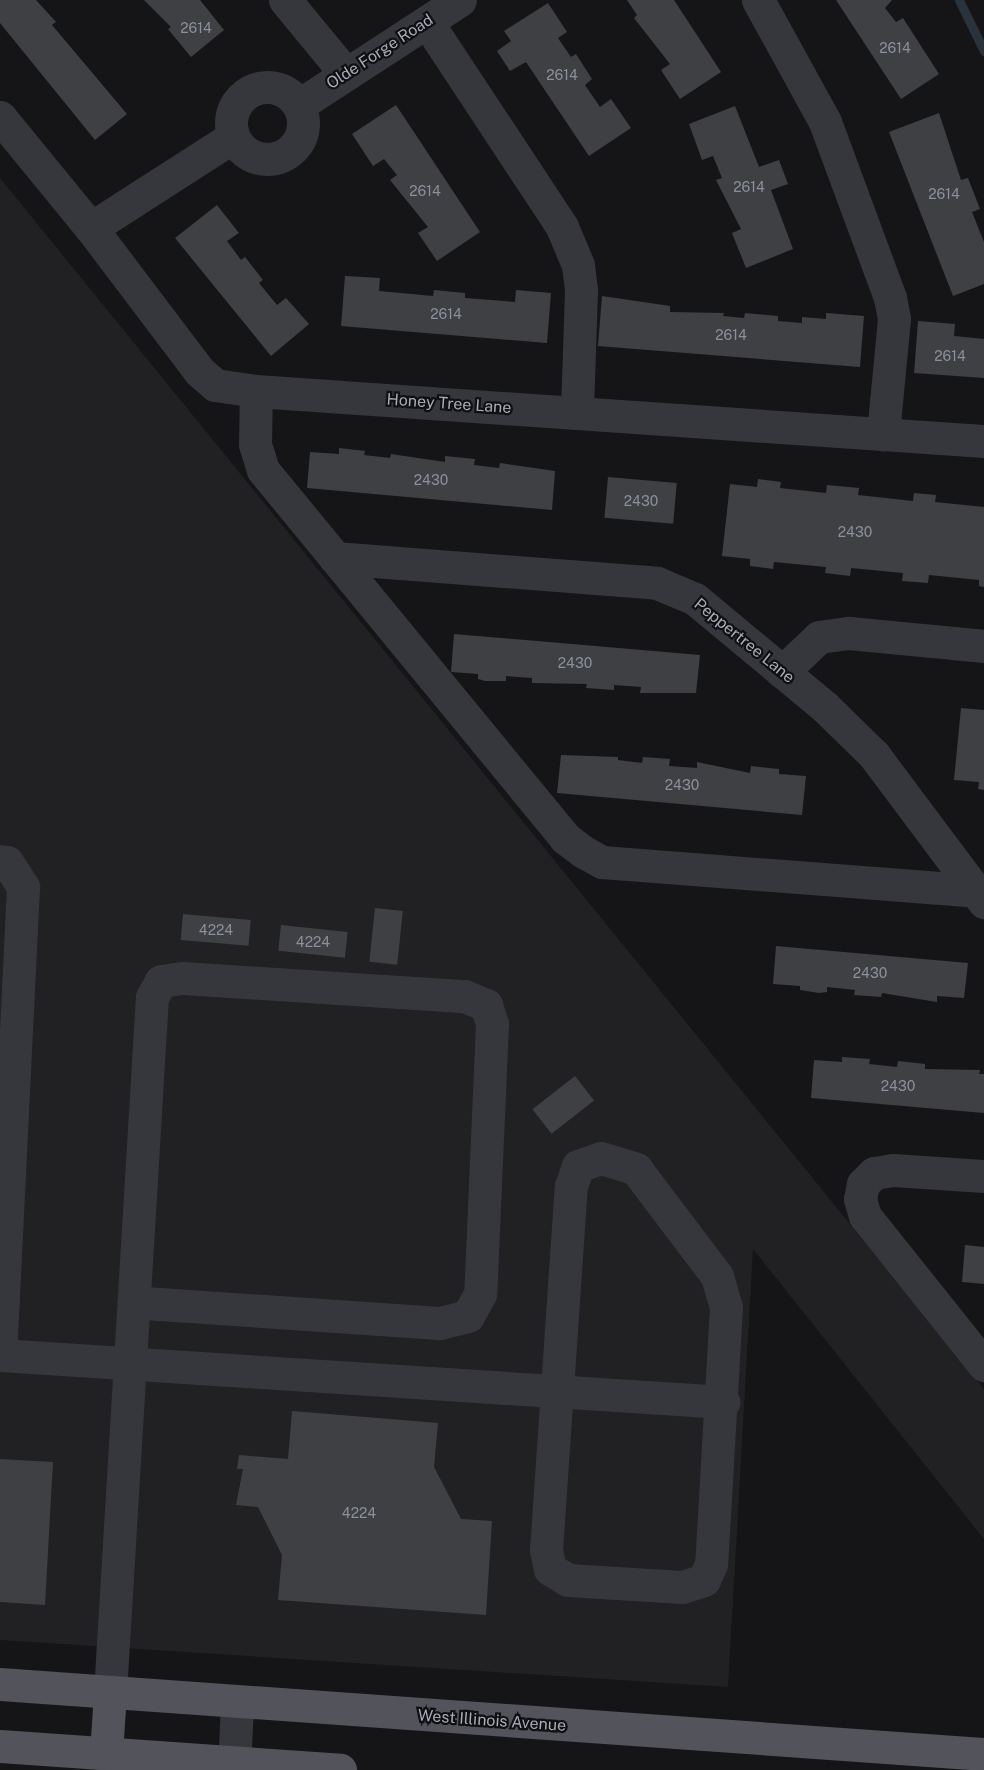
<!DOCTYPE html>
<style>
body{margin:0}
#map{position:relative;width:984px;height:1770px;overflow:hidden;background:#151517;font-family:"Public Sans",sans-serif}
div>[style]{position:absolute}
.built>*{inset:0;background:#212124}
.stream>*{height:9px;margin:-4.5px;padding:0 4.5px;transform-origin:4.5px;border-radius:4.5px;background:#2a333b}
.building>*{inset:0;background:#3f4044;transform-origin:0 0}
.minor>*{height:33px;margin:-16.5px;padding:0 16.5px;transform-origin:16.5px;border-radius:16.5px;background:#36373c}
.minor>.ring{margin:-16.5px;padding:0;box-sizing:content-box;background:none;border:33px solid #36373c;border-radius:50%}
.major>*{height:33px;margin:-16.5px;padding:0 16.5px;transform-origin:16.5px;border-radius:16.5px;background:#52535b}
span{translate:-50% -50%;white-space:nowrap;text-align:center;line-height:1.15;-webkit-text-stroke:4.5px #101012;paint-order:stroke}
.number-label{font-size:14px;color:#8c909b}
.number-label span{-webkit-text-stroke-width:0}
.street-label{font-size:16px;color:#a6abb8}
</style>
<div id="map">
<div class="built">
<div style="clip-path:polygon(0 178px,984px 1389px,984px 1539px,753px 1249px,728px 1687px,0 1640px)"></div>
</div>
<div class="stream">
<div style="left:959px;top:0;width:57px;rotate:63.9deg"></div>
</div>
<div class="building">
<div style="clip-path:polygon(0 0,36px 0,56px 22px,52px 25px,127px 114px,95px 140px,0 23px)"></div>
<div style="clip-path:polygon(144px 0,200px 0,224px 30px,191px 57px,168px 29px,171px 27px)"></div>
<div style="clip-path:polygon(627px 0,674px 0,721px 72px,680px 99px,661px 70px,670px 64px,634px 18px,637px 15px)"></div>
<div style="clip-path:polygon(836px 0,892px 0,885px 8px,896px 22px,903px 18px,939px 74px,901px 99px)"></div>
<div style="clip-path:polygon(548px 3px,567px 32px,558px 38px,571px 57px,576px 54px,592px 79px,585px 85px,600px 107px,611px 99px,631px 128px,589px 156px,526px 62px,510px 71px,497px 51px,511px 41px,504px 31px)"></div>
<div style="clip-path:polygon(396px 105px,480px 232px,437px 261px,418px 233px,428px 227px,390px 180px,397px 175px,384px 159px,373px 166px,352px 134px)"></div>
<div style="clip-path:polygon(735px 106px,759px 167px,779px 160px,788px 184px,771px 190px,793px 249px,746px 268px,732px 233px,741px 229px,716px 180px,722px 178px,713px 156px,702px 160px,689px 124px)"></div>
<div style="clip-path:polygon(939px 113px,961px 180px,968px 178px,980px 209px,972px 212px,984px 242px,984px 284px,953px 296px,889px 132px)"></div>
<div style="clip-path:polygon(217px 205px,239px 233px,227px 241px,241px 260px,245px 257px,263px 280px,259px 283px,277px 305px,286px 298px,309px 324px,271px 356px,175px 238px)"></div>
<div style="clip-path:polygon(345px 276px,380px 278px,379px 291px,433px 296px,434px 290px,465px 293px,465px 298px,515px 302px,516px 290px,551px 293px,547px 343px,341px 326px)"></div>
<div style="clip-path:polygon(602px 296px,670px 306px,670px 312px,724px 313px,723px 316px,744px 318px,745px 313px,778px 316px,778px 321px,802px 323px,802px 317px,826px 319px,826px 313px,864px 316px,860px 367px,598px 346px)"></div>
<div style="clip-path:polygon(918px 321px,955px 324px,954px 336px,984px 339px,984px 378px,914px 373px)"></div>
<div style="clip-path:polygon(339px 448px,365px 451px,364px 455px,390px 458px,391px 454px,445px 462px,445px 456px,475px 459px,474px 465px,499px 468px,500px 463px,555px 471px,552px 510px,307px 488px,310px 452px,339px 454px)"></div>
<div style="left:608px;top:477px;width:69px;height:41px;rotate:5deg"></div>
<div style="clip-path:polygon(758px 479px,781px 482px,780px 488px,826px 493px,827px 485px,859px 488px,858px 495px,913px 501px,914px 493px,936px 495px,935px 502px,984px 507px,984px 587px,979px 586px,979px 580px,929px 575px,928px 583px,902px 581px,903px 573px,851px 568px,850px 576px,825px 573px,826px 567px,774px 562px,773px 569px,750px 566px,750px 559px,722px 556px,730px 484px,757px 487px)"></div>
<div style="clip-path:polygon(454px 634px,700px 655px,696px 693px,640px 693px,641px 687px,614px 685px,614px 690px,586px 688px,587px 684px,532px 683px,532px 678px,506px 676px,506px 681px,485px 681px,478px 679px,478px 674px,451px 672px)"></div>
<div style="clip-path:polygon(961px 708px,984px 710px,984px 790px,978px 789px,979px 782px,954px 780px)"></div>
<div style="clip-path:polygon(561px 755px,618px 757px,618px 760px,642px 763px,643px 757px,670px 759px,669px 766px,697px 768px,697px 762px,750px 773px,751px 766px,779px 769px,779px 774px,806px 776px,802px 815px,557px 793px)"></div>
<div style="left:375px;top:908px;width:28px;height:54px;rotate:6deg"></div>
<div style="left:183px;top:914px;width:68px;height:26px;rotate:5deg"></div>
<div style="left:281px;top:925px;width:67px;height:26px;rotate:6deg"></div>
<div style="clip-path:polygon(776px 946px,968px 963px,964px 998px,937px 996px,937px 1002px,882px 993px,881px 997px,854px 995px,855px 990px,827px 987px,827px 992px,819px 993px,800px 990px,800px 986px,773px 984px)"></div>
<div style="clip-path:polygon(842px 1057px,870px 1059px,869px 1064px,897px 1067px,898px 1061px,925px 1064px,925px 1069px,980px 1070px,979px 1074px,984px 1074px,984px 1113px,811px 1098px,814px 1060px,842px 1062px)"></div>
<div style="left:575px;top:1076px;width:31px;height:54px;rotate:52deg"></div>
<div style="clip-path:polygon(965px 1245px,984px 1247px,984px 1284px,962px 1282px)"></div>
<div style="clip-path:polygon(292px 1411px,438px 1423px,434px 1467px,461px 1519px,492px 1521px,486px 1615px,278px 1600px,282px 1555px,258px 1507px,236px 1505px,243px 1469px,237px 1469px,239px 1455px,288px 1459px)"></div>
<div style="clip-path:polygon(0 1459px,53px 1462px,45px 1605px,0 1602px)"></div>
</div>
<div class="minor">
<div style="left:285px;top:0;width:96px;rotate:50.5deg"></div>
<div style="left:758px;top:0;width:139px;rotate:61.2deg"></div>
<div style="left:825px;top:122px;width:188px;rotate:69.7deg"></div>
<div style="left:890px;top:298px;width:21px;rotate:79deg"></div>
<div style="left:894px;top:319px;width:116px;rotate:95.5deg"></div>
<div style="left:427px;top:22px;width:245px;rotate:56.6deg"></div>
<div style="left:562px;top:227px;width:41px;rotate:67.2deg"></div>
<div style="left:578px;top:265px;width:25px;rotate:83deg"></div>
<div style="left:581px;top:290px;width:123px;rotate:91.9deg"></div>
<div class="ring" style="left:231px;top:87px;width:39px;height:39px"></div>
<div style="left:299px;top:105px;width:192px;rotate:-33.1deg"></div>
<div style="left:0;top:117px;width:144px;rotate:50.7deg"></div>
<div style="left:91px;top:228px;width:179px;rotate:52.9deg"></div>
<div style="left:199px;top:371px;width:21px;rotate:41deg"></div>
<div style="left:215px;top:385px;width:41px;rotate:8.3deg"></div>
<div style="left:256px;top:391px;width:730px;rotate:3.93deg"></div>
<div style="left:91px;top:228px;width:169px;rotate:-32.7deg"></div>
<div style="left:256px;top:391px;width:53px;rotate:91.1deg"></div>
<div style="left:255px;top:444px;width:27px;rotate:73deg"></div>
<div style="left:263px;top:470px;width:476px;rotate:50.6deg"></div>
<div style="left:565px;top:838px;width:21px;rotate:37deg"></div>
<div style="left:582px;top:851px;width:23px;rotate:29deg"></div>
<div style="left:602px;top:862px;width:375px;rotate:4.4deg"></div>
<div style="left:335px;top:558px;width:323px;rotate:4.4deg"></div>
<div style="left:657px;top:583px;width:41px;rotate:22.8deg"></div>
<div style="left:695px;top:599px;width:169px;rotate:39.7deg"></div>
<div style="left:825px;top:707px;width:69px;rotate:44.4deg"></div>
<div style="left:874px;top:755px;width:184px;rotate:53.2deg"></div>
<div style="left:782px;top:672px;width:51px;rotate:-43.4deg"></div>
<div style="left:819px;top:637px;width:30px;rotate:-8deg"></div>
<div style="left:849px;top:633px;width:136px;rotate:5.5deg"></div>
<div style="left:0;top:861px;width:7px;rotate:8deg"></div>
<div style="left:7px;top:862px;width:30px;rotate:57deg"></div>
<div style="left:23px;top:887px;width:466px;rotate:92.8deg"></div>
<div style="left:601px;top:1158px;width:37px;rotate:17deg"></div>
<div style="left:636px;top:1169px;width:134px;rotate:52.9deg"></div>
<div style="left:717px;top:1276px;width:32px;rotate:74deg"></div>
<div style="left:726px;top:1307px;width:257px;rotate:93.3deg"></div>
<div style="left:711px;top:1564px;width:17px;rotate:114deg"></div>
<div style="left:704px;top:1580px;width:23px;rotate:162deg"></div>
<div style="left:682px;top:1587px;width:114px;rotate:-176.5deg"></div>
<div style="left:568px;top:1580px;width:21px;rotate:-149deg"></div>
<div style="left:550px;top:1569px;width:19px;rotate:-102deg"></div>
<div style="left:546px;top:1550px;width:365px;rotate:-86.1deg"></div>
<div style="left:571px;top:1186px;width:21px;rotate:-71deg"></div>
<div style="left:578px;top:1166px;width:24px;rotate:-19deg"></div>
<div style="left:984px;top:1176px;width:91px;rotate:-176.2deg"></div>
<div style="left:893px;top:1170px;width:19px;rotate:171deg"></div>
<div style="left:874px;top:1173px;width:16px;rotate:135deg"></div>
<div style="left:863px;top:1184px;width:15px;rotate:101deg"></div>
<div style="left:860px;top:1199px;width:18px;rotate:74deg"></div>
<div style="left:865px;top:1216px;width:191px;rotate:51.4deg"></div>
<div style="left:0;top:1355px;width:725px;rotate:3.72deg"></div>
<div style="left:110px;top:1693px;width:697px;rotate:-86.55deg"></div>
<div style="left:152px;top:997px;width:18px;rotate:-61deg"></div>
<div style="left:161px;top:981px;width:22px;rotate:-8deg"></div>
<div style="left:183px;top:978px;width:282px;rotate:3.7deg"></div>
<div style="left:464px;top:996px;width:24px;rotate:22deg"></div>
<div style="left:486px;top:1005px;width:20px;rotate:72deg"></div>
<div style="left:492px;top:1024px;width:270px;rotate:92.5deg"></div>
<div style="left:480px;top:1294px;width:25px;rotate:119deg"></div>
<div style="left:468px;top:1316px;width:30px;rotate:166deg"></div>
<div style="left:439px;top:1323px;width:306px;rotate:-176.1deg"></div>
<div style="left:234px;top:1770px;width:67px;rotate:-87.4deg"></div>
</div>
<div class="major">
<div style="left:0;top:1684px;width:986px;rotate:4.07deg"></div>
<div style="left:0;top:1746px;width:341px;rotate:4deg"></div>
<div style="left:106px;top:1753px;width:60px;rotate:-86.2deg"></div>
</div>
<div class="number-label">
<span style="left:196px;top:28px">2614</span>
<span style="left:895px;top:48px">2614</span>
<span style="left:562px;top:75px">2614</span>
<span style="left:749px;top:187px">2614</span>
<span style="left:425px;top:191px">2614</span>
<span style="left:944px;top:194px">2614</span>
<span style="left:446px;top:314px">2614</span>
<span style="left:731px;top:335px">2614</span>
<span style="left:950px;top:356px">2614</span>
<span style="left:431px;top:480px">2430</span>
<span style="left:641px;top:501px">2430</span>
<span style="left:855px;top:532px">2430</span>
<span style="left:575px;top:663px">2430</span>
<span style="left:682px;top:785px">2430</span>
<span style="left:216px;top:930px">4224</span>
<span style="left:313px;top:942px">4224</span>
<span style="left:870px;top:973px">2430</span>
<span style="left:898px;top:1086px">2430</span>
<span style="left:359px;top:1513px">4224</span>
</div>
<div class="street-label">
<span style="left:380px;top:52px;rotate:-33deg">Olde Forge Road</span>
<span style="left:449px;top:404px;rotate:4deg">Honey Tree Lane</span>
<span style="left:744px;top:641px;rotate:39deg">Peppertree Lane</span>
<span style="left:492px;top:1721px;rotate:4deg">West Illinois Avenue</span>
</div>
</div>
